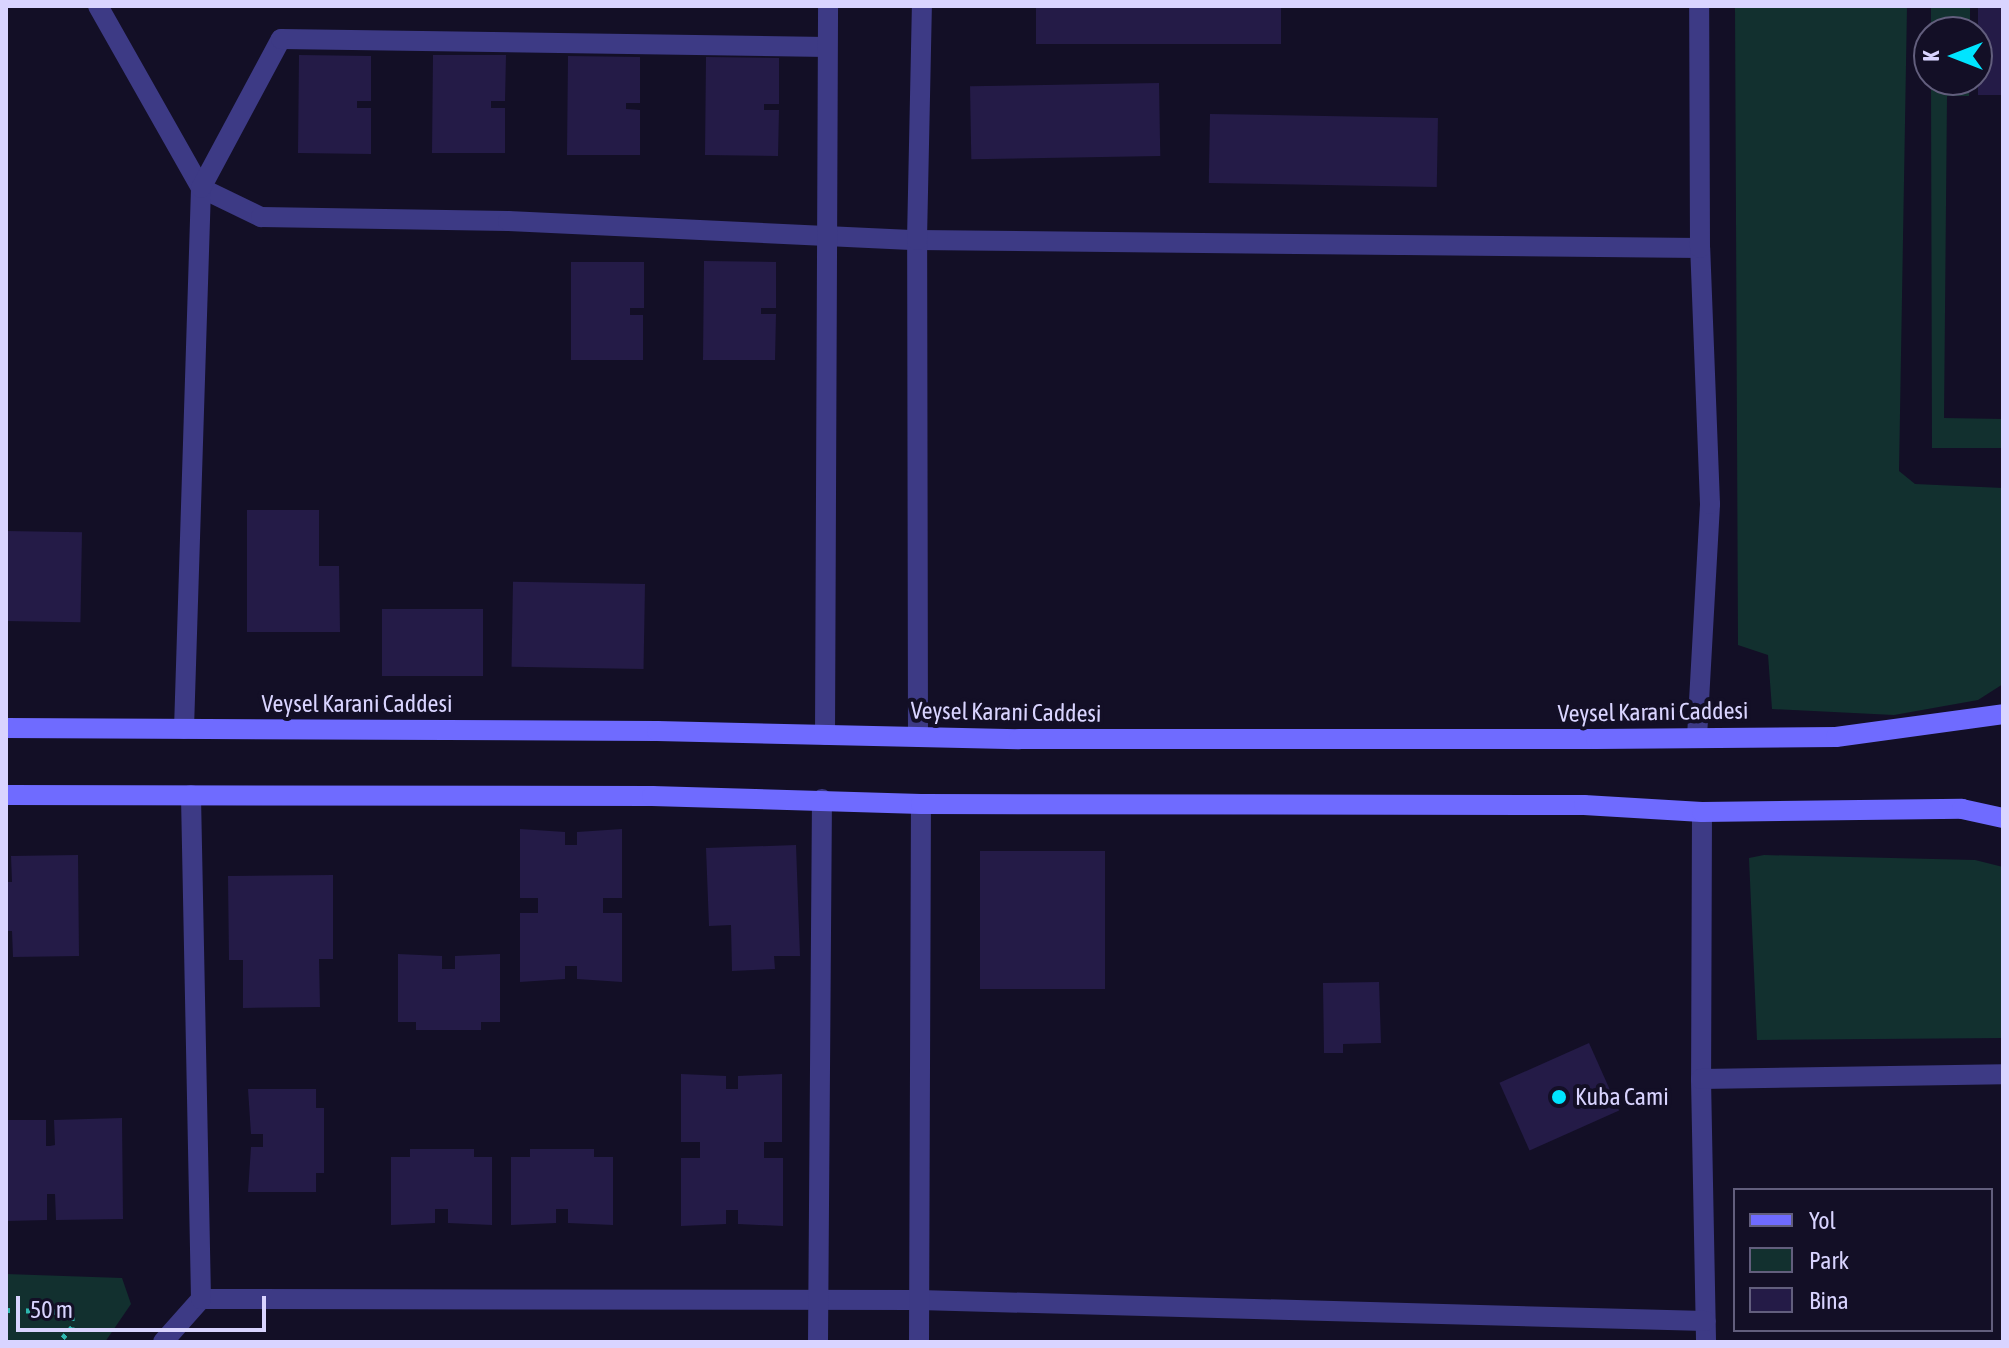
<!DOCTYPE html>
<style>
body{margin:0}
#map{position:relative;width:2009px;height:1348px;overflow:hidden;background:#130f26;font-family:"Asap Condensed",sans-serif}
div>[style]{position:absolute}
.green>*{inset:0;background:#12302f;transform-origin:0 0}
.building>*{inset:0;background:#241b47;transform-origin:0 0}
.path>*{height:5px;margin-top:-2.5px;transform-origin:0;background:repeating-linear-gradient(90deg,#2fb8b0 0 4px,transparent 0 10px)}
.street>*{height:20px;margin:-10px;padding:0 10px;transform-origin:10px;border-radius:10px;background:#3d3a85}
.secondary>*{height:20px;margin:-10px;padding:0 10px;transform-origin:10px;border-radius:10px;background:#6f6bff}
.dots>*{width:22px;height:22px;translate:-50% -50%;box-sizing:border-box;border:4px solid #130f26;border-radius:50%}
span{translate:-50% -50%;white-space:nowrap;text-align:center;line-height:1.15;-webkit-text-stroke:8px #130f26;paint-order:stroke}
.street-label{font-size:24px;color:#d9d4ff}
.poi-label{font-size:24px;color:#d9d4ff}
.left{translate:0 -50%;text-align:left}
.frame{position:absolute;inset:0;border:8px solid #d9d4ff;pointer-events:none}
.legend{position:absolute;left:1733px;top:1188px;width:260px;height:144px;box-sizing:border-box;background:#130f26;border:2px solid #625e7d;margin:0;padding:10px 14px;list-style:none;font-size:24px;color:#d9d4ff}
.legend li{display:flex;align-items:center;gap:16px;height:40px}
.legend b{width:40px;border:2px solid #625e7d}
.north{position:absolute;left:1913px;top:16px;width:80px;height:80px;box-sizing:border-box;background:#130f26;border:2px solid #625e7d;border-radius:50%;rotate:270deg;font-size:22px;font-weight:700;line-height:32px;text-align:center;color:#d9d4ff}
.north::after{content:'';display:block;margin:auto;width:28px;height:36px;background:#00e5ff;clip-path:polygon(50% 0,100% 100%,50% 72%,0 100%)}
.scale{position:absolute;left:16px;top:1296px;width:250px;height:36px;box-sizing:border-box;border:4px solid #d9d4ff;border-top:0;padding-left:10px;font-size:24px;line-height:28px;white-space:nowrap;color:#d9d4ff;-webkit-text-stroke:6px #130f26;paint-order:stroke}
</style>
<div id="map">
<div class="green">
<div style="clip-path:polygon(1735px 6px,1907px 6px,1899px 471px,1915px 484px,2003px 488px,2003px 684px,1978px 700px,1894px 715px,1772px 709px,1768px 655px,1738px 645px)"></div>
<div style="left:1931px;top:6px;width:39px;height:26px"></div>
<div style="clip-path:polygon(1931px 80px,1969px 80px,1969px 96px,1947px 96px,1944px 418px,2003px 419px,2003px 448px,1932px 448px)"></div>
<div style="clip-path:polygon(1764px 855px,1975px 860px,2003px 867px,2003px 1038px,1757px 1040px,1749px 858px)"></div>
<div style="clip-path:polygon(6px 1274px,122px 1278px,131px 1304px,105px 1342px,6px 1342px)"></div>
</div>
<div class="building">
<div style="left:1036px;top:6px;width:245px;height:38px"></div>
<div style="left:1978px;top:6px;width:25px;height:89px"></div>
<div style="clip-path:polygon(299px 55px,371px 56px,371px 101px,357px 101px,357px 108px,371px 108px,371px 154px,298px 153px)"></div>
<div style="clip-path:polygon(433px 55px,506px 55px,505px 101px,491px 101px,491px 108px,505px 108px,505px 153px,432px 153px)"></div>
<div style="clip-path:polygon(568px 56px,640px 57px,640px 103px,626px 103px,626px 109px,640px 110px,640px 155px,567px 155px)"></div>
<div style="clip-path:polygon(706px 57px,779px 58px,779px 104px,764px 104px,764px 110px,779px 110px,778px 156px,705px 155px)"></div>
<div style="left:1159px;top:83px;width:73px;height:189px;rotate:89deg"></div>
<div style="left:1210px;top:114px;width:228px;height:69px;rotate:1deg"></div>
<div style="clip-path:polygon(704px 261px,776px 262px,776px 308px,761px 308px,761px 314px,776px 314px,775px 360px,703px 360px)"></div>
<div style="clip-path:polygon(571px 262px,644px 262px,644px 308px,630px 308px,630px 315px,643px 315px,643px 360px,571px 360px)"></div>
<div style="clip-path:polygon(247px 510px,319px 510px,319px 566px,339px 566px,340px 632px,247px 632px)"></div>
<div style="left:6px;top:531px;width:76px;height:90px;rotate:1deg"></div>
<div style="left:645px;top:584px;width:85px;height:132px;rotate:91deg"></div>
<div style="left:382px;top:609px;width:101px;height:67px"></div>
<div style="clip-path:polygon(520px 829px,565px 832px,565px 845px,577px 845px,577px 832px,622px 829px,622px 898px,603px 898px,603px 913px,622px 913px,622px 982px,577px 979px,577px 966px,565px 966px,565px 979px,520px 982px,520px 913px,538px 913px,538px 898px,520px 898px)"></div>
<div style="clip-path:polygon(796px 845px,800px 956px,774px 956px,775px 969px,732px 971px,731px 925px,709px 926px,706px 848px)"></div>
<div style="left:1105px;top:851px;width:138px;height:125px;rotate:90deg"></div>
<div style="clip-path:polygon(78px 855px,79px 956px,13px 957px,12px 931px,6px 931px,6px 882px,12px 882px,11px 856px)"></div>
<div style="clip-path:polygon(333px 875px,333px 959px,319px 959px,320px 1007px,243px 1008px,243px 960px,229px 960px,228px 876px)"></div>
<div style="clip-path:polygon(398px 954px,442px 956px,442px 969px,455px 969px,455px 956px,500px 954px,500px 1022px,481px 1022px,481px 1030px,416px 1030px,416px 1022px,398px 1022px)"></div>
<div style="clip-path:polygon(1379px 982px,1381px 1043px,1343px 1044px,1343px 1053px,1324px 1053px,1323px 983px)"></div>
<div style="left:1589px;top:1043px;width:74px;height:98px;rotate:66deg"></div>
<div style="clip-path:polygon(681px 1074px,726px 1076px,726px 1089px,738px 1089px,738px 1076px,782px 1074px,782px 1142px,764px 1142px,764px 1158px,783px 1158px,783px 1226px,738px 1224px,738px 1210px,726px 1210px,726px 1224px,681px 1226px,681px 1158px,700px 1158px,700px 1142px,681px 1142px)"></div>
<div style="clip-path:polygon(248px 1089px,316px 1089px,316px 1108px,324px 1108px,324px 1173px,316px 1173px,316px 1192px,248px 1192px,251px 1147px,263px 1147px,263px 1134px,251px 1134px)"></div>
<div style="clip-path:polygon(122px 1118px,123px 1219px,56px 1220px,55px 1194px,47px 1194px,47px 1220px,6px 1221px,6px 1120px,46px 1120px,46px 1146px,50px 1146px,55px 1145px,54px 1120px)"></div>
<div style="clip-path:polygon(410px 1149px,474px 1149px,474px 1157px,492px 1157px,492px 1225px,448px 1223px,448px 1209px,435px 1209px,435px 1223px,391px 1225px,391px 1157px,410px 1157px)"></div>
<div style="clip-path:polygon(530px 1149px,594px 1149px,594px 1157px,613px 1157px,613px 1225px,568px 1223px,568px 1209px,556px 1209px,556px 1223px,511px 1225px,511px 1157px,530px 1157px)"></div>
</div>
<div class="path">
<div style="left:6px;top:1310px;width:47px;rotate:1.2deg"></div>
<div style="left:53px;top:1311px;width:20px;rotate:18deg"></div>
<div style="left:72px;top:1317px;width:10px;rotate:90deg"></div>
<div style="left:72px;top:1327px;width:20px;rotate:131deg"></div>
</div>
<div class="street">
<div style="left:98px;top:6px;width:209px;rotate:60.5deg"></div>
<div style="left:201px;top:188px;width:67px;rotate:25.8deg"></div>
<div style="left:261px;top:217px;width:247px;rotate:0.9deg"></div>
<div style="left:508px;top:221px;width:409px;rotate:2.7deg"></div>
<div style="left:917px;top:240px;width:783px;rotate:0.59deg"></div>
<div style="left:184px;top:729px;width:541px;rotate:-88.2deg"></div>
<div style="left:201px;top:188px;width:169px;rotate:-61.8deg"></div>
<div style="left:281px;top:39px;width:546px;rotate:0.84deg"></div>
<div style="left:825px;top:735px;width:729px;rotate:-89.76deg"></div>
<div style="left:918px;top:737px;width:497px;rotate:-90.1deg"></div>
<div style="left:917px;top:240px;width:234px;rotate:-88.8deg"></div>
<div style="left:1697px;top:737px;width:233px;rotate:-86.8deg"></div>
<div style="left:1710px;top:504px;width:256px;rotate:-92.2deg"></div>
<div style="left:1700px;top:248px;width:242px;rotate:-90.2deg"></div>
<div style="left:1702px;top:812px;width:267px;rotate:90.2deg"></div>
<div style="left:1701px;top:1079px;width:263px;rotate:88.9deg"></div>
<div style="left:1701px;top:1079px;width:302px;rotate:-0.9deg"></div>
<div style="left:201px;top:1299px;width:718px;rotate:0.08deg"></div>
<div style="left:919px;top:1300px;width:787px;rotate:1.53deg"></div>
<div style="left:163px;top:1342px;width:57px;rotate:-48.5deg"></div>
<div style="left:201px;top:1299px;width:504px;rotate:-91.14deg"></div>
<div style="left:818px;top:1342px;width:543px;rotate:-89.58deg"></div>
<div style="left:919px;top:1342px;width:538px;rotate:-89.79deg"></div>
</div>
<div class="secondary">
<div style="left:6px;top:728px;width:651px;rotate:0.26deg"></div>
<div style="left:657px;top:731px;width:362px;rotate:1.3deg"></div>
<div style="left:1019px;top:739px;width:577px"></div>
<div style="left:1596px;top:739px;width:240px;rotate:-0.5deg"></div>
<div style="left:1836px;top:737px;width:169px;rotate:-7.8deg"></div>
<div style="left:6px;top:795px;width:646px;rotate:0.09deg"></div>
<div style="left:652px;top:796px;width:269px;rotate:1.7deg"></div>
<div style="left:921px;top:804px;width:663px;rotate:0.09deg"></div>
<div style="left:1584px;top:805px;width:118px;rotate:3.4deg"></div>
<div style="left:1702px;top:812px;width:260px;rotate:-0.7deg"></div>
<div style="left:1962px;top:809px;width:42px;rotate:12.4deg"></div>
</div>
<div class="dots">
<div style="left:1559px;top:1097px;background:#00e5ff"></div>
</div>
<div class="street-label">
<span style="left:357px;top:704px">Veysel Karani Caddesi</span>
<span style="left:1006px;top:712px;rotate:1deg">Veysel Karani Caddesi</span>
<span style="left:1653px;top:712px;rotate:-1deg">Veysel Karani Caddesi</span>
</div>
<div class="poi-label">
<span class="left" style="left:1575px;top:1097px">Kuba Cami</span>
</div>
<div class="frame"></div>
<ul class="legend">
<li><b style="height:10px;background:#6f6bff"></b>Yol</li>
<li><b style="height:22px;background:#12302f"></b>Park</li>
<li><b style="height:22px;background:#241b47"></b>Bina</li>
</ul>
<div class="north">K</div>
<div class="scale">50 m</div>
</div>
